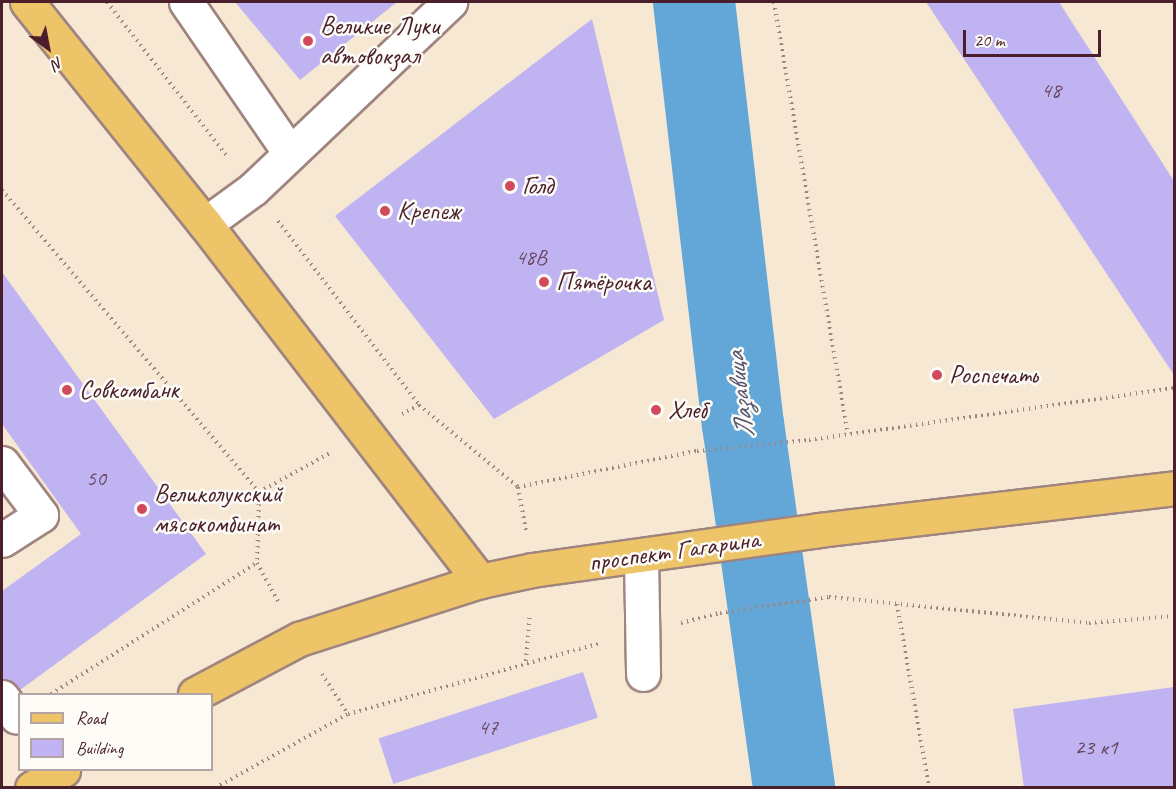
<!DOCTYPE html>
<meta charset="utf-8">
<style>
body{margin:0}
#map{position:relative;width:1176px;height:789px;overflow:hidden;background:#f7e8d3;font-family:Caveat,sans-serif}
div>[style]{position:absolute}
.river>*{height:82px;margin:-41px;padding:0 41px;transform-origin:41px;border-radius:41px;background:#63a7d8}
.building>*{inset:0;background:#bfb4f1;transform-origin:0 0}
.path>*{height:4px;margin-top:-2px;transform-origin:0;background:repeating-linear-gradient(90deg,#a0847f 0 1.5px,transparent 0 6px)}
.roads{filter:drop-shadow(2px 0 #a0847f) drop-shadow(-2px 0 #a0847f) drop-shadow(0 2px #a0847f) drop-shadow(0 -2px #a0847f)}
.minor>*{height:33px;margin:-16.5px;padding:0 16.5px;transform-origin:16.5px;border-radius:16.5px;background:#fff}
.major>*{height:33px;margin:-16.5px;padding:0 16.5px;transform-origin:16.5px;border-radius:16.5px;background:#eec469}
.dots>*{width:16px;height:16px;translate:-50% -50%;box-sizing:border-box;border:3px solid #fdfcf7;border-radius:50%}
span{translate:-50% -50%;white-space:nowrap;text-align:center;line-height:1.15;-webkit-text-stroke:5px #fdfcf7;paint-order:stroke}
.number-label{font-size:22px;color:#67445c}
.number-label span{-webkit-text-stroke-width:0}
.poi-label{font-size:26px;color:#4a1f2b}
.left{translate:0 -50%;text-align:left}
.street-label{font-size:26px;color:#4a1f2b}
.water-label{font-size:27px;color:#545570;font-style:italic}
.frame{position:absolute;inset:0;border:3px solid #4a1f2b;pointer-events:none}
.legend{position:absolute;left:18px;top:693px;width:195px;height:78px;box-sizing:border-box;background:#fdfcf7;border:2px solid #b5a4a5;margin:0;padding:8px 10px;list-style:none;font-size:18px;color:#4a1f2b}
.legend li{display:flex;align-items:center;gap:12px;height:30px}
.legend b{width:30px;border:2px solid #b5a4a5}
.north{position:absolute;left:18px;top:18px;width:60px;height:60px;-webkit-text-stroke:4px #fdfcf7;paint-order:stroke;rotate:148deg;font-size:16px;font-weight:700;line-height:24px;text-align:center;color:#4a1f2b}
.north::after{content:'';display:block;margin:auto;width:21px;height:27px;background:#4a1f2b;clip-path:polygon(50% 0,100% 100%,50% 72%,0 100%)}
.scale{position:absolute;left:963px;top:30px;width:138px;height:27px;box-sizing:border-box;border:3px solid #4a1f2b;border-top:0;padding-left:8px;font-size:18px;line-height:21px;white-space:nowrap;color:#4a1f2b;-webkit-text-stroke:4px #fdfcf7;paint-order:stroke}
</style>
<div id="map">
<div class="river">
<div style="left:694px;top:2px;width:425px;rotate:83.4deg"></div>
<div style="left:743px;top:424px;width:368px;rotate:82deg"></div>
</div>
<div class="building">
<div style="clip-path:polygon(235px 2px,397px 2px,300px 80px)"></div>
<div style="clip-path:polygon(926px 2px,1059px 2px,1174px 181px,1174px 375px)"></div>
<div style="clip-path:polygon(592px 19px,664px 320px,494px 419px,335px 216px)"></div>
<div style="clip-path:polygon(2px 272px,206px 554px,20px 690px,10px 680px,2px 679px,2px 591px,81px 534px,2px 424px)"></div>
<div style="left:583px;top:672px;width:48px;height:215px;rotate:72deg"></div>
<div style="clip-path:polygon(1174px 687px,1174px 788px,1024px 788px,1013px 709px)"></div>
</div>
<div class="path">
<div style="left:107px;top:2px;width:195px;rotate:52.1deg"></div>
<div style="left:774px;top:2px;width:438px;rotate:80.3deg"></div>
<div style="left:2px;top:190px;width:397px;rotate:49.6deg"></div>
<div style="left:259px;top:492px;width:71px;rotate:91.6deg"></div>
<div style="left:257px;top:563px;width:46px;rotate:61.2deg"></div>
<div style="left:278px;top:221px;width:232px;rotate:52.5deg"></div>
<div style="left:419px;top:405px;width:19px;rotate:152deg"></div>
<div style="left:419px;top:405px;width:129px;rotate:39.6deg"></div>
<div style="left:518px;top:487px;width:183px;rotate:-11.4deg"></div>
<div style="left:697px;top:451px;width:113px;rotate:-5.6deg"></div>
<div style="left:809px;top:440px;width:369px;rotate:-8.1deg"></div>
<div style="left:518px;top:487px;width:45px;rotate:79.7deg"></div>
<div style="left:259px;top:492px;width:81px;rotate:-28.8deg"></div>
<div style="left:897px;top:604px;width:187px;rotate:80.1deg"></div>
<div style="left:681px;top:623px;width:40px;rotate:-14.4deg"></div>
<div style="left:720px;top:613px;width:110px;rotate:-8.4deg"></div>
<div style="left:829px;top:597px;width:261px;rotate:5.7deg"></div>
<div style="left:1089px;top:623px;width:85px;rotate:-4.7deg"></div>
<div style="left:526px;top:661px;width:48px;rotate:-85.2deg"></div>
<div style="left:322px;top:674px;width:48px;rotate:57deg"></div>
<div style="left:51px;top:694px;width:244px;rotate:-32.5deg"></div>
<div style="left:215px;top:788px;width:152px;rotate:-29.1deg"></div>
<div style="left:348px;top:714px;width:263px;rotate:-15.7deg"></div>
</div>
<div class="roads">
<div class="minor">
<div style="left:186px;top:2px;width:182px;rotate:55.5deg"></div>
<div style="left:205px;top:224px;width:59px;rotate:-36.1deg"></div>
<div style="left:253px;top:189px;width:272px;rotate:-43.5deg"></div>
<div style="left:2px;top:463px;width:65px;rotate:53.1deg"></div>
<div style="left:41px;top:515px;width:46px;rotate:147.3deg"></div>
<div style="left:641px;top:556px;width:118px;rotate:89deg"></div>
<div style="left:2px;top:697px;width:24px;rotate:54deg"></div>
</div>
<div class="major">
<div style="left:27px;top:2px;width:285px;rotate:51.3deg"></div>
<div style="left:205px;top:224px;width:451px;rotate:52.4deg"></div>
<div style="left:195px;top:694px;width:118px;rotate:-27.9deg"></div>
<div style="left:299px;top:639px;width:190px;rotate:-17.8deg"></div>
<div style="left:480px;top:581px;width:53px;rotate:-11.9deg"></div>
<div style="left:532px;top:570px;width:290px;rotate:-7.9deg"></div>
<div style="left:819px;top:530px;width:357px;rotate:-6.7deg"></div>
<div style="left:32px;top:788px;width:36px;rotate:-30deg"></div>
</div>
</div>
<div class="dots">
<div style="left:308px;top:41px;background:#d1495b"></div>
<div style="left:510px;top:186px;background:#d1495b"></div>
<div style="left:385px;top:211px;background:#d1495b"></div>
<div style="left:544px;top:282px;background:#d1495b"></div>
<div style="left:937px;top:375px;background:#d1495b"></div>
<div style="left:67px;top:390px;background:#d1495b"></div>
<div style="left:656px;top:410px;background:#d1495b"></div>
<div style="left:142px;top:509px;background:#d1495b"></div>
</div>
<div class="number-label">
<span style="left:1051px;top:91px">48</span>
<span style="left:531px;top:258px">48В</span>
<span style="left:96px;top:479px">50</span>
<span style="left:488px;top:728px">47</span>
<span style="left:1096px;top:748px">23 к1</span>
</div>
<div class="poi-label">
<span class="left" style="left:320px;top:41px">Великие Луки<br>автовокзал</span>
<span class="left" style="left:522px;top:186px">Голд</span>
<span class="left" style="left:397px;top:211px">Крепеж</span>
<span class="left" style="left:556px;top:282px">Пятёрочка</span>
<span class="left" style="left:949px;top:375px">Роспечать</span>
<span class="left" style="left:79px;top:390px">Совкомбанк</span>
<span class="left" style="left:668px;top:410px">Хлеб</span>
<span class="left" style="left:154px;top:509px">Великолукский<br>мясокомбинат</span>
</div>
<div class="street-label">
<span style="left:674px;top:551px;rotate:-8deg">проспект Гагарина</span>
</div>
<div class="water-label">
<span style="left:740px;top:395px;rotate:-97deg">Лазавица</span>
</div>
<div class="frame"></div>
<ul class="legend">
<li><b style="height:8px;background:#eec469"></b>Road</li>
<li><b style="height:16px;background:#bfb4f1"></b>Building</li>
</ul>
<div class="north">N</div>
<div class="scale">20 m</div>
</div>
